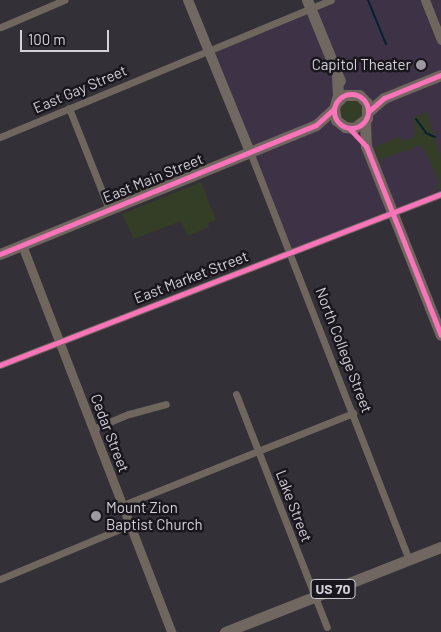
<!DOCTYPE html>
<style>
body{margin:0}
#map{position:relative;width:441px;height:632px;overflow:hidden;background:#343038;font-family:Barlow,sans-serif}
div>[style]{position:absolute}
.built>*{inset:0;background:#3e3346}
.green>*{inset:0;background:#343e27}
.round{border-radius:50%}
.stream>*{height:2px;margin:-1px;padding:0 1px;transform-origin:1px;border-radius:1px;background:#052131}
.minor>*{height:7px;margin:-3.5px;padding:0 3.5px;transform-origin:3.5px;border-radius:3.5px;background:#6f675e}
.tertiary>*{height:9px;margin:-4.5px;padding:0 4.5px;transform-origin:4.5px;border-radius:4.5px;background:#6f675e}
.secondary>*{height:10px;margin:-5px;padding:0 5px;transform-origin:5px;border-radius:5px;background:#716961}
.primary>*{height:11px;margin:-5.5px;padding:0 5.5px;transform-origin:5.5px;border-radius:5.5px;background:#706760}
.cycleway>*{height:5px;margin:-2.5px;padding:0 2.5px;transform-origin:2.5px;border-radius:2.5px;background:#fb73b8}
.cycleway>.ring{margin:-2.5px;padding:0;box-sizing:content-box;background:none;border:5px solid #fb73b8;border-radius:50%}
.dots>*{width:14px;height:14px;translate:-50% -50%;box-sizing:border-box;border:2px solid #1a161d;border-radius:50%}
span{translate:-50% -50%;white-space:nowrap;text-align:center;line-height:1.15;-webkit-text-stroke:5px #1a161d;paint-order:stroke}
.shield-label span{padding:1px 4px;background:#1a161d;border:1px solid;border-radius:4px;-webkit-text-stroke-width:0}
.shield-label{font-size:14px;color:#d5d0d9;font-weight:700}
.poi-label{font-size:15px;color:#d5d0d9}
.right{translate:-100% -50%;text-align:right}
.left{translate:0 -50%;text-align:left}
.street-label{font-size:15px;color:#d5d0d9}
.scale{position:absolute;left:20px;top:30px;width:89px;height:22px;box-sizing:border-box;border:2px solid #d5d0d9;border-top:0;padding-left:6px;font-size:15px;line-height:18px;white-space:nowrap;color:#d5d0d9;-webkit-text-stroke:4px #1a161d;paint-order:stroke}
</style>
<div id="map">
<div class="built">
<div style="clip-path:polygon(331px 0,441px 0,441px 194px,291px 251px,208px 51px)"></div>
</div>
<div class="green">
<div class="round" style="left:340px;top:100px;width:22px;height:22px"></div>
<div style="clip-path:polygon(427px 112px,441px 158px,441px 188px,437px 190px,435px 187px,440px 184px,425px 151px,419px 145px,410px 149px,411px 153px,407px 150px,381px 159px,382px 167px,374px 147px,399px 137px,402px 142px,415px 136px,413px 118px)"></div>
<div style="clip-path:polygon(201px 182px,216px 220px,208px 223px,209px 227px,188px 236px,181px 221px,134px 239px,122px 214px)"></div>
</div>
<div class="stream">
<div style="left:368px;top:0;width:48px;rotate:67.8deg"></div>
<div style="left:416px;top:119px;width:17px;rotate:54deg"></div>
<div style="left:426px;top:133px;width:10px;rotate:24deg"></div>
</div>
<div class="minor">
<div style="left:1px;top:27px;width:69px;rotate:-23.2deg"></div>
<div style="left:69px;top:108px;width:109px;rotate:68.4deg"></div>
<div style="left:0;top:137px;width:358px;rotate:-22.5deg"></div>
<div style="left:250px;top:152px;width:437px;rotate:68.7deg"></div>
<div style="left:0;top:365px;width:473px;rotate:-21.2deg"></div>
<div style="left:236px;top:394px;width:250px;rotate:68.7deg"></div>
<div style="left:93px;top:429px;width:39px;rotate:-23deg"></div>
<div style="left:129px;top:414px;width:38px;rotate:-15deg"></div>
<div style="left:123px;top:505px;width:248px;rotate:-21.8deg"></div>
<div style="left:0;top:579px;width:141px;rotate:-22.6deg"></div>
</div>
<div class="tertiary">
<div style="left:425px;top:0;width:43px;rotate:68.2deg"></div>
<div style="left:22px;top:245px;width:415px;rotate:68.9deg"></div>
</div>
<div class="secondary">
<div style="left:188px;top:0;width:164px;rotate:67.8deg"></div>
</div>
<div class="primary">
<div style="left:307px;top:0;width:87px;rotate:67.8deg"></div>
<div style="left:336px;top:103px;width:11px;rotate:-45deg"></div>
<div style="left:344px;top:95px;width:15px"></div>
<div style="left:359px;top:95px;width:11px;rotate:45deg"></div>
<div style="left:367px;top:103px;width:15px;rotate:90deg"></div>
<div style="left:367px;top:118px;width:16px;rotate:142deg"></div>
<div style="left:354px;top:128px;width:9px;rotate:-174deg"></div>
<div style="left:345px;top:127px;width:11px;rotate:-142deg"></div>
<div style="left:336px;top:120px;width:11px;rotate:-100deg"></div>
<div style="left:334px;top:109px;width:15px;rotate:-74deg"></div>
<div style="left:338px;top:95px;width:20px;rotate:-93deg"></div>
<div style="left:369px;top:111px;width:20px;rotate:-41deg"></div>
<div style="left:384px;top:98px;width:61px;rotate:-22deg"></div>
<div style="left:365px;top:122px;width:24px;rotate:88deg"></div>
<div style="left:366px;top:146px;width:203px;rotate:68.4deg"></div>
<div style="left:0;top:254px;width:341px;rotate:-22.2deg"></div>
<div style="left:316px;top:125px;width:24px;rotate:-42deg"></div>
<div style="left:225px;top:632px;width:232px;rotate:-21.5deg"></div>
</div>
<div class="cycleway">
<div class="ring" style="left:334px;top:94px;width:29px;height:29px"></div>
<div style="left:369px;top:111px;width:20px;rotate:-41deg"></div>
<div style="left:384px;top:98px;width:61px;rotate:-22deg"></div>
<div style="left:349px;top:128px;width:25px;rotate:47deg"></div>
<div style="left:366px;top:146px;width:203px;rotate:68.4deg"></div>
<div style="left:0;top:254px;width:341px;rotate:-22.2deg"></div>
<div style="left:316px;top:125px;width:24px;rotate:-42deg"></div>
<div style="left:0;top:365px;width:473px;rotate:-21.2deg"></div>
</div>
<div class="dots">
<div style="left:421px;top:65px;background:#9d98a1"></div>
<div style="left:96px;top:516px;background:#9d98a1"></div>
</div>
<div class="shield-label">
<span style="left:333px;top:589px">US 70</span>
</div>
<div class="poi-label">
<span class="right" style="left:411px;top:65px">Capitol Theater</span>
<span class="left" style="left:106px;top:516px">Mount Zion<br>Baptist Church</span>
</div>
<div class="street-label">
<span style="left:80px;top:89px;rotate:-23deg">East Gay Street</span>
<span style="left:153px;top:178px;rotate:-22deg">East Main Street</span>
<span style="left:191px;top:277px;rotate:-21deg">East Market Street</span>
<span style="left:344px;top:350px;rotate:69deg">North College Street</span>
<span style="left:110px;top:433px;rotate:69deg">Cedar Street</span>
<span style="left:294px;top:506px;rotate:69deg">Lake Street</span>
</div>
<div class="scale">100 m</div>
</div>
